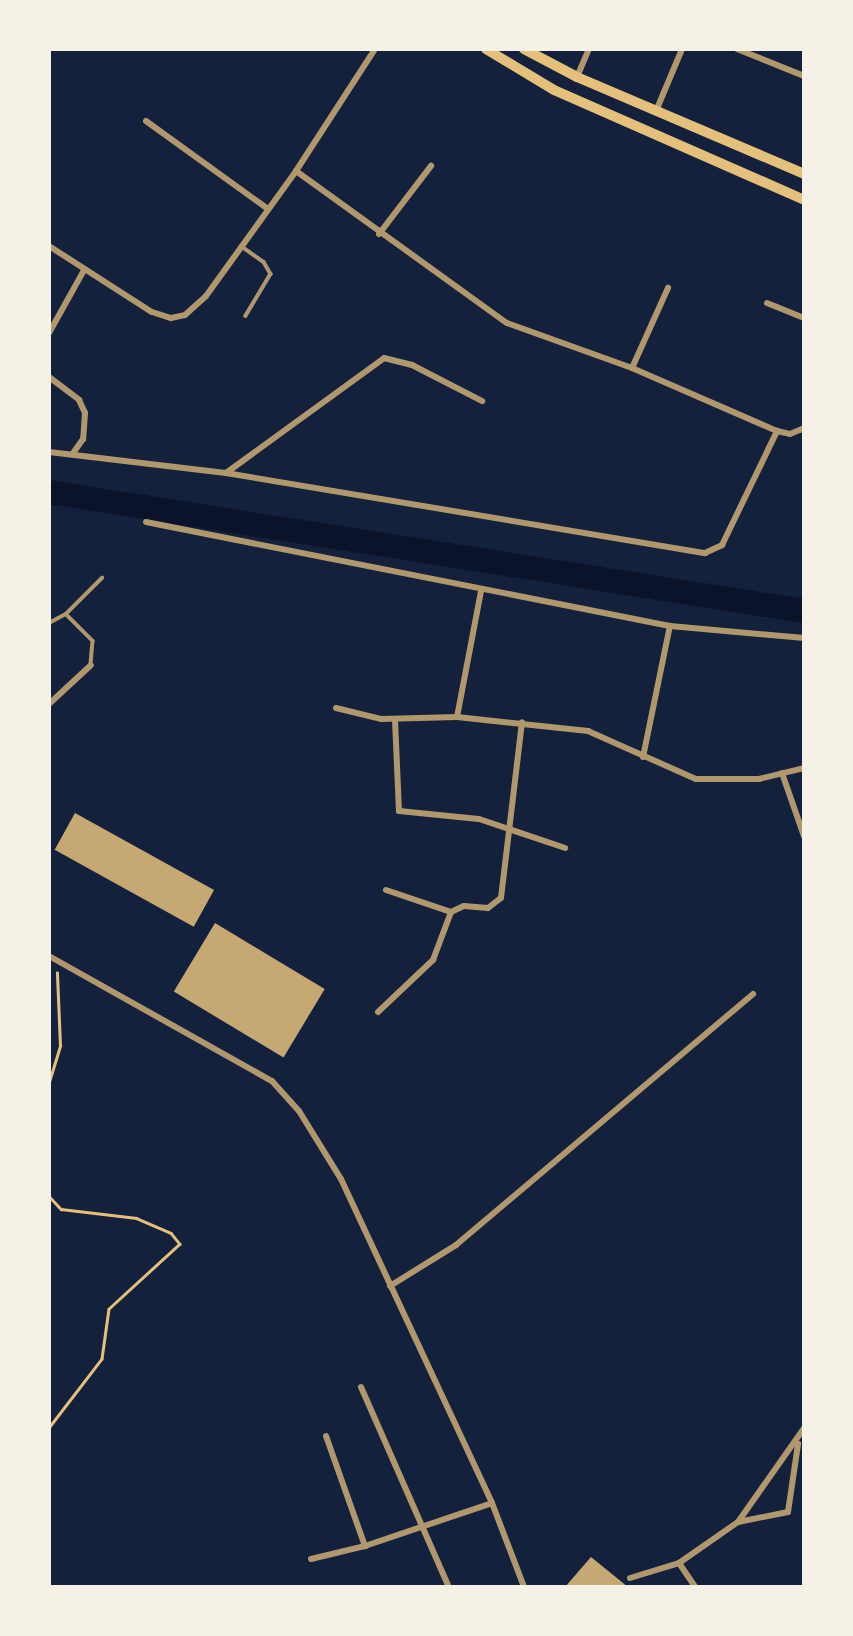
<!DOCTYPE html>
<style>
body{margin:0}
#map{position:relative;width:853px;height:1636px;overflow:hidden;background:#14213d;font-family:"Exo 2",sans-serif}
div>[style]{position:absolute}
.river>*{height:24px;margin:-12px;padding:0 12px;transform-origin:12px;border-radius:12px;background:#0b132b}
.building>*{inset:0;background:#c6a872;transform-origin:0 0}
.path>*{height:2.5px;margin:-1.25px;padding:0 1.25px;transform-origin:1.25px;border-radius:1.25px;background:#e5c07b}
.service>*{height:3.5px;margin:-1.75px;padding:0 1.75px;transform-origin:1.75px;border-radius:1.75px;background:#b1986c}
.minor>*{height:6px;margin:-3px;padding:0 3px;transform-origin:3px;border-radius:3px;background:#b1986c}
.secondary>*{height:10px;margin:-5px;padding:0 5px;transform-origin:5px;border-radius:5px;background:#e5c07b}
span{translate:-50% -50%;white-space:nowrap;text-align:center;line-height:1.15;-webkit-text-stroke:5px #f6f1e7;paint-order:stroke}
.frame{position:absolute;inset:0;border:51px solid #f6f1e7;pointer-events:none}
</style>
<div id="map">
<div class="river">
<div style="left:49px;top:492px;width:764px;rotate:8.96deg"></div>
</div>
<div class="building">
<div style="left:75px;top:813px;width:159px;height:42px;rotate:29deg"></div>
<div style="left:215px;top:923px;width:128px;height:80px;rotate:31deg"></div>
<div style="clip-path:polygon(591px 1557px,628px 1587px,565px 1587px)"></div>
</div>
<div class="path">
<div style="left:49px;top:1082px;width:38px;rotate:-73deg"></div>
<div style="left:60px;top:1046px;width:73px;rotate:-92.4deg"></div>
<div style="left:49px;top:1196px;width:18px;rotate:47deg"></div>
<div style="left:61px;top:1209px;width:76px;rotate:6.8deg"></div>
<div style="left:136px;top:1218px;width:38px;rotate:23deg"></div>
<div style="left:171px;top:1233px;width:14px;rotate:51deg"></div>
<div style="left:180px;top:1244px;width:96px;rotate:137.5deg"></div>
<div style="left:109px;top:1309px;width:50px;rotate:98deg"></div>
<div style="left:102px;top:1359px;width:87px;rotate:127.5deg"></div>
</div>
<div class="service">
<div style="left:241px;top:246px;width:28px;rotate:35deg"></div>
<div style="left:264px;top:262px;width:14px;rotate:60deg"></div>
<div style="left:271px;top:274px;width:49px;rotate:120.8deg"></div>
<div style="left:66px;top:614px;width:38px;rotate:45deg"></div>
<div style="left:93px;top:641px;width:24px;rotate:95deg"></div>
<div style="left:49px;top:623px;width:19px;rotate:-28deg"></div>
<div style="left:66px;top:614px;width:51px;rotate:-45deg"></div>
</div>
<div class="minor">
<div style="left:737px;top:49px;width:72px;rotate:21.9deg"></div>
<div style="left:577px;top:77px;width:30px;rotate:-67deg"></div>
<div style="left:656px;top:111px;width:67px;rotate:-67.2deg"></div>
<div style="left:146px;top:121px;width:150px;rotate:35.8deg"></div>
<div style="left:296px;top:171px;width:260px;rotate:35.8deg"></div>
<div style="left:507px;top:323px;width:133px;rotate:19.8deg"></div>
<div style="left:632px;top:368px;width:158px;rotate:23.5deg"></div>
<div style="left:777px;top:431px;width:13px;rotate:13deg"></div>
<div style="left:790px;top:434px;width:15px;rotate:-23deg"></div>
<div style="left:379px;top:234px;width:86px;rotate:-52.6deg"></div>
<div style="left:49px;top:246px;width:122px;rotate:32.7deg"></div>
<div style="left:152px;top:312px;width:20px;rotate:18deg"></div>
<div style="left:171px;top:318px;width:14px;rotate:-12deg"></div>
<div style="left:185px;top:315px;width:28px;rotate:-42deg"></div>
<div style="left:206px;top:296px;width:154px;rotate:-54.2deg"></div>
<div style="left:296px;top:171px;width:145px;rotate:-57.1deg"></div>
<div style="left:767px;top:303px;width:40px;rotate:22deg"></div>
<div style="left:49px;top:333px;width:70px;rotate:-60.9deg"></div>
<div style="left:632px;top:368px;width:88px;rotate:-65.8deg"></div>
<div style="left:49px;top:377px;width:38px;rotate:37deg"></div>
<div style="left:79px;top:400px;width:14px;rotate:65deg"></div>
<div style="left:85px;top:413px;width:26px;rotate:94deg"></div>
<div style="left:83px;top:439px;width:19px;rotate:125deg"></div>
<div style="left:49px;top:452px;width:178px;rotate:6.8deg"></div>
<div style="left:226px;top:473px;width:486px;rotate:9.5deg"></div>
<div style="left:705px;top:553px;width:19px;rotate:-25deg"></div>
<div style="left:722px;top:545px;width:127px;rotate:-64.2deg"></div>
<div style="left:226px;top:473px;width:195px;rotate:-36deg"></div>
<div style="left:384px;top:358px;width:29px;rotate:14deg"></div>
<div style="left:412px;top:365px;width:79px;rotate:27.2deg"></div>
<div style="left:146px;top:522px;width:534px;rotate:11.23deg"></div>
<div style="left:670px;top:626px;width:135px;rotate:5.1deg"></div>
<div style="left:49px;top:704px;width:57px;rotate:-42.9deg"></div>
<div style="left:336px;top:708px;width:46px;rotate:13.7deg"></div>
<div style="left:381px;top:719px;width:76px;rotate:-1.5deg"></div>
<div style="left:457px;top:717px;width:132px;rotate:6.1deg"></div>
<div style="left:588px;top:731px;width:118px;rotate:24deg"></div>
<div style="left:696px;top:779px;width:63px"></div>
<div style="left:759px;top:779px;width:46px;rotate:-13.7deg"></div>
<div style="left:457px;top:717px;width:128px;rotate:-79.2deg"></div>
<div style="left:395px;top:720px;width:91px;rotate:87.5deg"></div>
<div style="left:399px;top:811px;width:80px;rotate:5.7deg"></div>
<div style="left:479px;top:819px;width:91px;rotate:18.6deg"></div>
<div style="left:643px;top:757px;width:134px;rotate:-78.4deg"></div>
<div style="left:782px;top:773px;width:67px;rotate:70.8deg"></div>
<div style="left:386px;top:890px;width:69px;rotate:18.7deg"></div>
<div style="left:49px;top:956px;width:256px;rotate:29.3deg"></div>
<div style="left:272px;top:1081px;width:40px;rotate:48deg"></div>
<div style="left:299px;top:1111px;width:80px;rotate:58.3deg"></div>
<div style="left:341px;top:1179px;width:357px;rotate:65deg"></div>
<div style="left:492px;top:1503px;width:90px;rotate:69.1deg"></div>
<div style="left:378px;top:1012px;width:76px;rotate:-43.4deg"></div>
<div style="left:433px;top:960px;width:51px;rotate:-69.4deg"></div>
<div style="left:451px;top:912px;width:14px;rotate:-25deg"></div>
<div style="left:464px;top:906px;width:24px;rotate:5deg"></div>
<div style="left:488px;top:908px;width:16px;rotate:-38deg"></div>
<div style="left:501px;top:898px;width:177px;rotate:-83.2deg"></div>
<div style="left:390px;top:1286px;width:78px;rotate:-31.8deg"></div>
<div style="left:456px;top:1245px;width:389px;rotate:-40.2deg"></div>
<div style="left:361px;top:1387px;width:219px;rotate:66.3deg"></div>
<div style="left:326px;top:1436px;width:117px;rotate:70.5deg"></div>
<div style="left:738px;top:1522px;width:51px;rotate:-11.3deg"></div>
<div style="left:788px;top:1512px;width:69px;rotate:-81.6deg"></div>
<div style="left:311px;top:1559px;width:56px;rotate:-13.5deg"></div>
<div style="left:365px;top:1546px;width:134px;rotate:-18.7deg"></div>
<div style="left:679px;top:1563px;width:29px;rotate:56deg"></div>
<div style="left:630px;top:1578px;width:51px;rotate:-17deg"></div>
<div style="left:679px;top:1563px;width:72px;rotate:-34.8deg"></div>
<div style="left:738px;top:1522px;width:115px;rotate:-54.9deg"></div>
</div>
<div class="secondary">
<div style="left:486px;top:49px;width:79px;rotate:31.1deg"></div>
<div style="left:554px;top:90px;width:273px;rotate:23.7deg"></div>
<div style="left:524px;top:49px;width:60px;rotate:27.8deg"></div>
<div style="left:577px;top:77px;width:247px;rotate:23.1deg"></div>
</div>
<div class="frame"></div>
</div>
